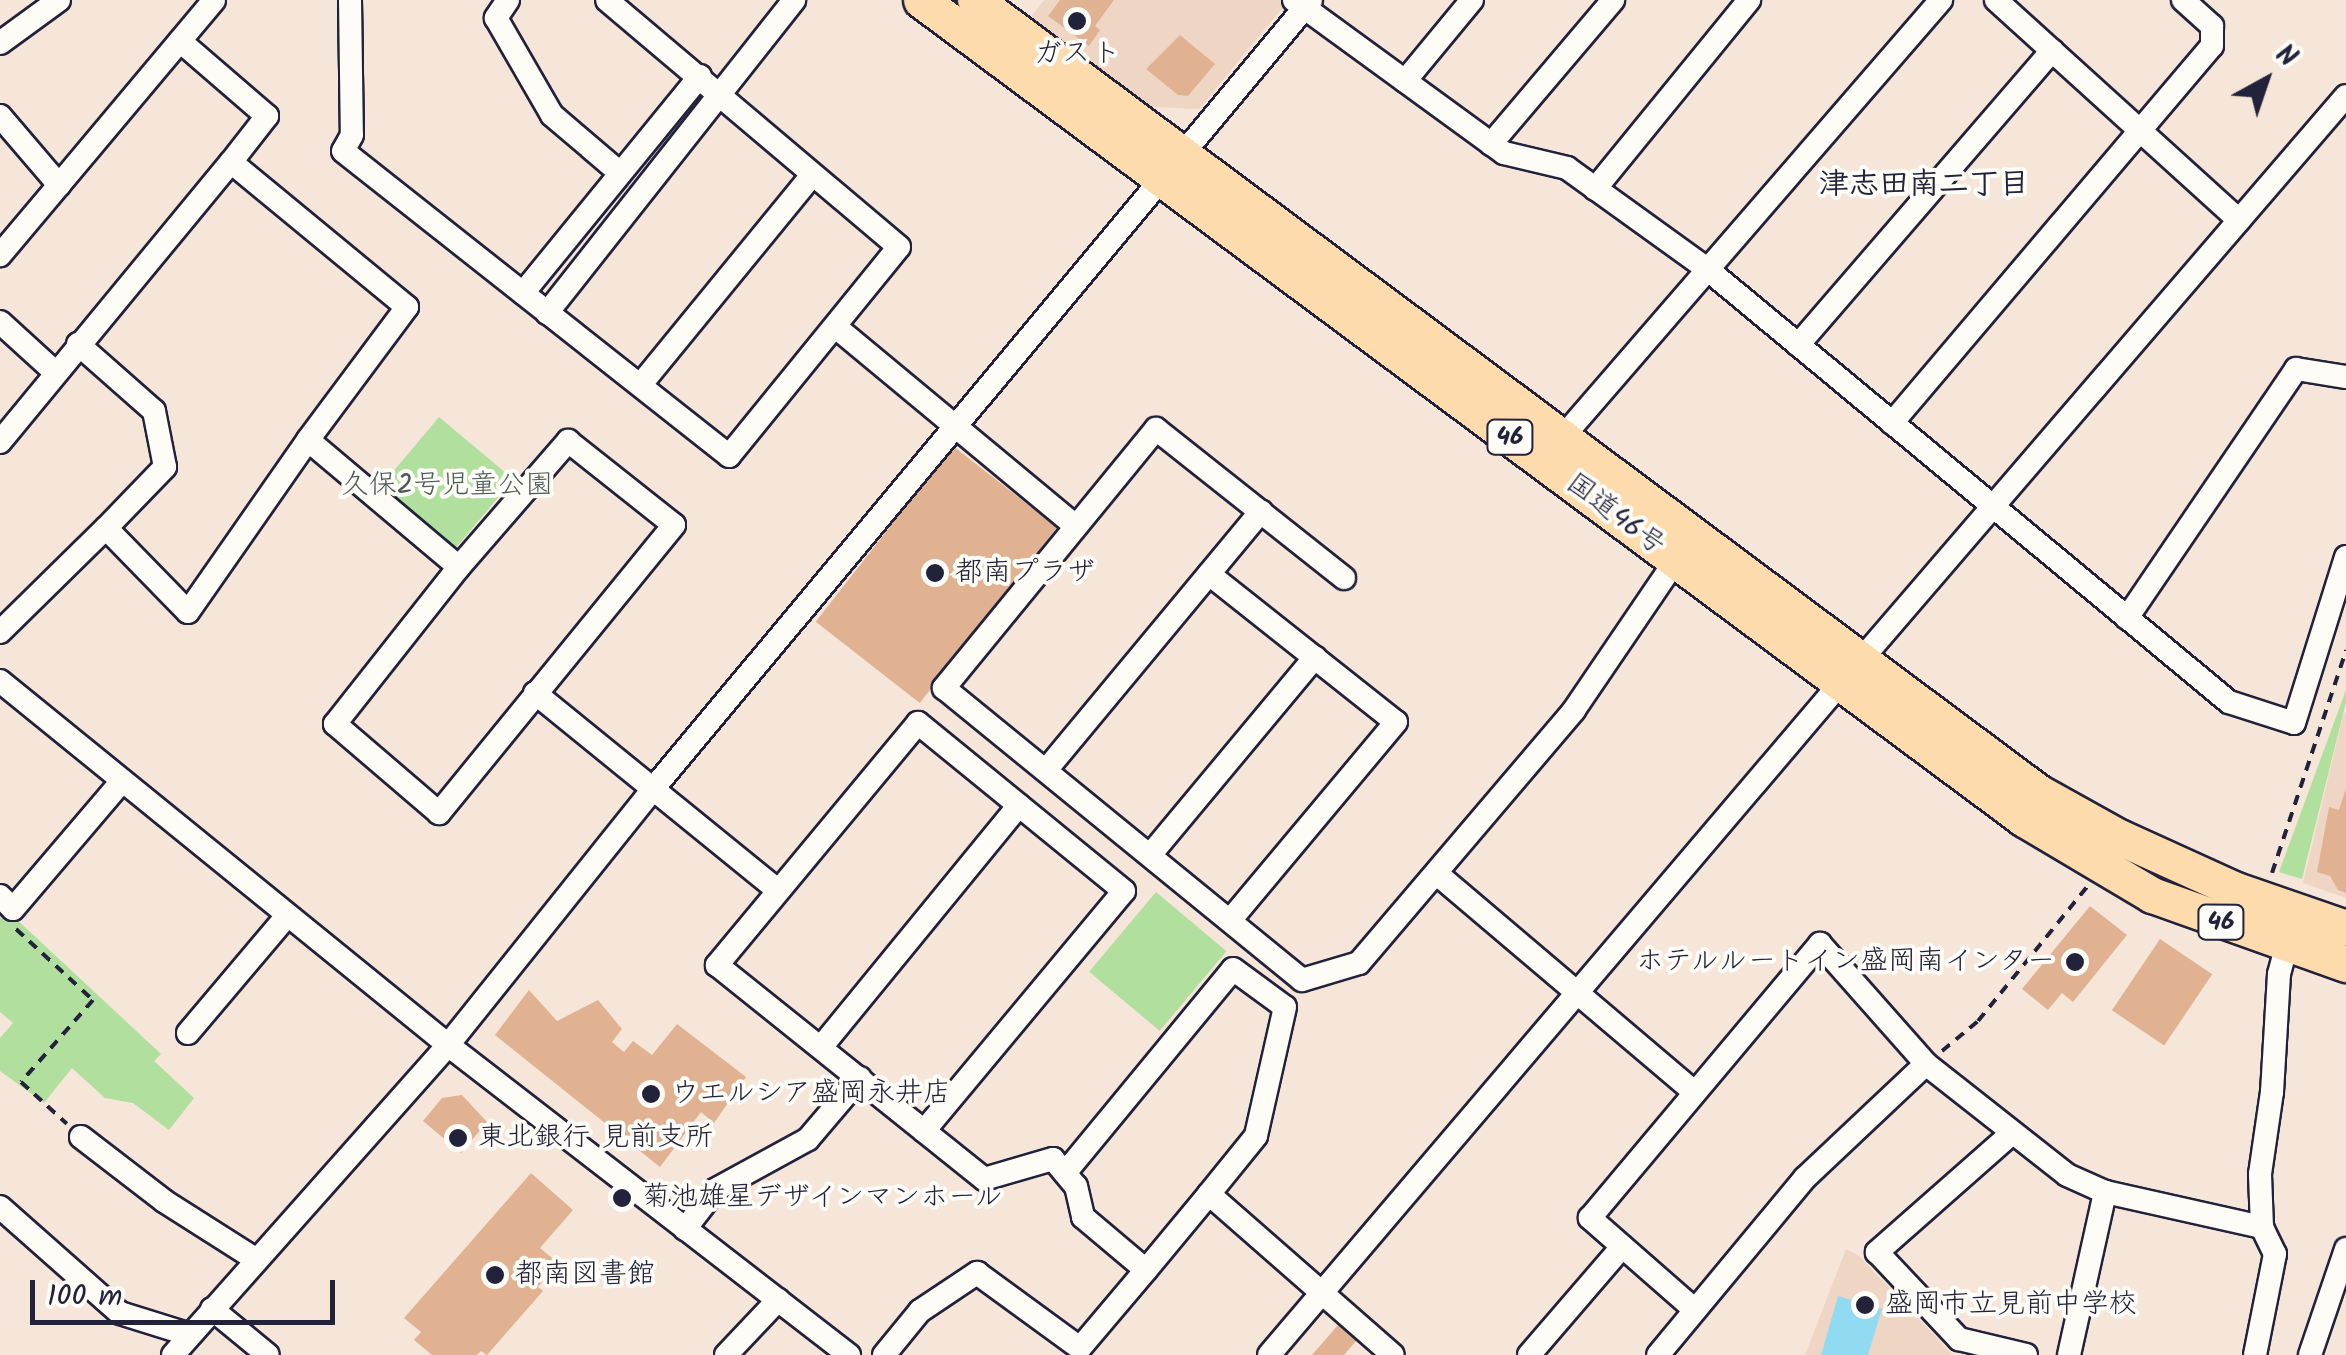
<!DOCTYPE html>
<meta charset="utf-8">
<style>
body{margin:0}
#map{position:relative;width:2346px;height:1355px;overflow:hidden;background:#f5e6d9;font-family:Kalam,"Klee One",sans-serif}
div>[style]{position:absolute}
.built>*{inset:0;background:#efd6c4}
.green>*{inset:0;background:#b0df9e;transform-origin:0 0}
.water>*{inset:0;background:#91dbf2}
.building>*{inset:0;background:#e1b292;transform-origin:0 0}
.path>*{height:4px;margin-top:-2px;transform-origin:0;background:repeating-linear-gradient(90deg,#22223b 0 10px,transparent 0 18px)}
.roads{filter:drop-shadow(2px 0 #22223b) drop-shadow(-2px 0 #22223b) drop-shadow(0 2px #22223b) drop-shadow(0 -2px #22223b)}
.minor>*{height:22px;margin:-11px;padding:0 11px;transform-origin:11px;border-radius:11px;background:#fdfcf7}
.highway>*{height:35px;margin:-17.5px;padding:0 17.5px;transform-origin:17.5px;border-radius:17.5px;background:#fedbac}
.dots>*{width:28px;height:28px;translate:-50% -50%;box-sizing:border-box;border:5px solid #fdfcf7;border-radius:50%}
span{translate:-50% -50%;white-space:nowrap;text-align:center;line-height:1.15;-webkit-text-stroke:8px #fdfcf7;paint-order:stroke}
.shield-label span{padding:2px 8px;background:#fdfcf7;border:2px solid;border-radius:8px;-webkit-text-stroke-width:0}
.shield-label{font-size:25px;color:#22223b;font-weight:700}
.poi-label{font-size:28px;color:#22223b}
.left{translate:0 -50%;text-align:left}
.right{translate:-100% -50%;text-align:right}
.park-label{font-size:28px;color:#4d5b59}
.street-label{font-size:28px;color:#22223b}
.neighbourhood-label{font-size:30px;color:#22223b;font-weight:700}
.north{position:absolute;left:2216px;top:30px;width:100px;height:100px;-webkit-text-stroke:8px #fdfcf7;paint-order:stroke;rotate:40deg;font-size:28px;font-weight:700;line-height:40px;text-align:center;color:#22223b}
.north::after{content:'';display:block;margin:auto;width:35px;height:45px;background:#22223b;clip-path:polygon(50% 0,100% 100%,50% 72%,0 100%)}
.scale{position:absolute;left:30px;top:1280px;width:305px;height:45px;box-sizing:border-box;border:5px solid #22223b;border-top:0;padding-left:12px;font-size:30px;line-height:35px;white-space:nowrap;color:#22223b;-webkit-text-stroke:8px #fdfcf7;paint-order:stroke}
</style>
<div id="map">
<div class="built">
<div style="clip-path:polygon(1044px 0,1289px 0,1199px 109px,1151px 107px,1031px 17px)"></div>
<div style="clip-path:polygon(2344px 712px,2346px 713px,2346px 898px,2303px 883px)"></div>
<div style="clip-path:polygon(1846px 1249px,1859px 1256px,1953px 1355px,1805px 1355px)"></div>
</div>
<div class="green">
<div style="left:439px;top:417px;width:97px;height:94px;rotate:40deg"></div>
<div style="clip-path:polygon(2346px 690px,2346px 702px,2302px 879px,2279px 872px)"></div>
<div style="left:1156px;top:892px;width:92px;height:104px;rotate:40deg"></div>
<div style="clip-path:polygon(0 904px,161px 1054px,154px 1061px,194px 1098px,169px 1130px,133px 1103px,105px 1098px,72px 1068px,44px 1103px,0 1071px,0 1038px,13px 1023px,0 1012px)"></div>
</div>
<div class="water">
<div style="clip-path:polygon(1838px 1296px,1882px 1309px,1868px 1355px,1821px 1355px)"></div>
</div>
<div class="building">
<div style="clip-path:polygon(1060px 0,1114px 0,1095px 26px,1100px 30px,1089px 46px,1048px 16px)"></div>
<div style="clip-path:polygon(1180px 35px,1215px 64px,1188px 96px,1178px 95px,1146px 69px)"></div>
<div style="left:953px;top:446px;width:132px;height:223px;rotate:38deg"></div>
<div style="clip-path:polygon(2345px 791px,2346px 791px,2346px 893px,2338px 890px,2330px 876px,2317px 872px,2329px 807px,2339px 810px)"></div>
<div style="clip-path:polygon(2090px 906px,2127px 935px,2073px 1002px,2062px 993px,2048px 1010px,2022px 989px)"></div>
<div style="left:2160px;top:939px;width:63px;height:86px;rotate:34deg"></div>
<div style="clip-path:polygon(529px 990px,557px 1021px,598px 1000px,622px 1029px,612px 1042px,624px 1052px,633px 1041px,652px 1055px,677px 1024px,746px 1077px,714px 1123px,701px 1112px,660px 1167px,495px 1035px)"></div>
<div style="clip-path:polygon(462px 1095px,487px 1122px,461px 1153px,423px 1121px,442px 1098px)"></div>
<div style="clip-path:polygon(531px 1173px,573px 1210px,540px 1248px,558px 1263px,538px 1287px,543px 1291px,487px 1355px,481px 1351px,477px 1355px,432px 1355px,414px 1340px,421px 1332px,404px 1318px)"></div>
<div style="clip-path:polygon(1338px 1325px,1356px 1341px,1344px 1355px,1312px 1355px)"></div>
</div>
<div class="path">
<div style="left:2272px;top:873px;width:235px;rotate:-71.6deg"></div>
<div style="left:16px;top:929px;width:105px;rotate:42.7deg"></div>
<div style="left:93px;top:1000px;width:109px;rotate:131.3deg"></div>
<div style="left:21px;top:1082px;width:62px;rotate:42.4deg"></div>
<div style="left:1942px;top:1051px;width:47px;rotate:-39.8deg"></div>
<div style="left:1978px;top:1021px;width:173px;rotate:-50.9deg"></div>
</div>
<div class="roads">
<div class="minor">
<div style="left:350px;top:0;width:135px;rotate:89.2deg"></div>
<div style="left:352px;top:135px;width:18px;rotate:119deg"></div>
<div style="left:343px;top:151px;width:492px;rotate:38.3deg"></div>
<div style="left:729px;top:456px;width:269px;rotate:-50.9deg"></div>
<div style="left:899px;top:247px;width:382px;rotate:-139.8deg"></div>
<div style="left:508px;top:0;width:22px;rotate:124deg"></div>
<div style="left:496px;top:18px;width:112px;rotate:60deg"></div>
<div style="left:552px;top:115px;width:88px;rotate:40.4deg"></div>
<div style="left:1294px;top:0;width:260px;rotate:36.1deg"></div>
<div style="left:1504px;top:153px;width:65px;rotate:13.4deg"></div>
<div style="left:1567px;top:168px;width:173px;rotate:35.8deg"></div>
<div style="left:1707px;top:269px;width:678px;rotate:39.68deg"></div>
<div style="left:2229px;top:702px;width:68px;rotate:17.9deg"></div>
<div style="left:2294px;top:723px;width:174px;rotate:-72.6deg"></div>
<div style="left:1996px;top:0;width:328px;rotate:42.2deg"></div>
<div style="left:180px;top:41px;width:115px;rotate:40.8deg"></div>
<div style="left:267px;top:116px;width:58px;rotate:128deg"></div>
<div style="left:0;top:43px;width:73px;rotate:-36.1deg"></div>
<div style="left:1405px;top:81px;width:105px;rotate:-50.4deg"></div>
<div style="left:0;top:116px;width:91px;rotate:49.5deg"></div>
<div style="left:59px;top:185px;width:92px;rotate:130.1deg"></div>
<div style="left:1491px;top:144px;width:189px;rotate:-49.7deg"></div>
<div style="left:59px;top:185px;width:241px;rotate:-50deg"></div>
<div style="left:1595px;top:189px;width:244px;rotate:-50.8deg"></div>
<div style="left:523px;top:293px;width:280px;rotate:-50.8deg"></div>
<div style="left:547px;top:313px;width:399px;rotate:-51.7deg"></div>
<div style="left:0;top:322px;width:74px;rotate:42.3deg"></div>
<div style="left:837px;top:328px;width:308px;rotate:39.7deg"></div>
<div style="left:78px;top:344px;width:101px;rotate:41.4deg"></div>
<div style="left:154px;top:411px;width:57px;rotate:78.9deg"></div>
<div style="left:165px;top:467px;width:85px;rotate:134deg"></div>
<div style="left:1798px;top:345px;width:389px;rotate:-49.2deg"></div>
<div style="left:642px;top:383px;width:269px;rotate:-50.7deg"></div>
<div style="left:1892px;top:423px;width:494px;rotate:-49.7deg"></div>
<div style="left:2212px;top:46px;width:20px;rotate:-90deg"></div>
<div style="left:2212px;top:26px;width:39px;rotate:-138deg"></div>
<div style="left:1561px;top:439px;width:581px;rotate:-49.12deg"></div>
<div style="left:568px;top:441px;width:135px;rotate:38.4deg"></div>
<div style="left:674px;top:525px;width:372px;rotate:129.2deg"></div>
<div style="left:439px;top:813px;width:137px;rotate:-139.4deg"></div>
<div style="left:335px;top:724px;width:200px;rotate:-51.7deg"></div>
<div style="left:459px;top:567px;width:167px;rotate:-49.1deg"></div>
<div style="left:0;top:442px;width:363px;rotate:-50.5deg"></div>
<div style="left:231px;top:162px;width:228px;rotate:39.5deg"></div>
<div style="left:407px;top:307px;width:166px;rotate:126.7deg"></div>
<div style="left:308px;top:440px;width:197px;rotate:40.1deg"></div>
<div style="left:1209px;top:574px;width:238px;rotate:38.4deg"></div>
<div style="left:1396px;top:722px;width:257px;rotate:129.9deg"></div>
<div style="left:1344px;top:578px;width:240px;rotate:-141.6deg"></div>
<div style="left:1156px;top:429px;width:335px;rotate:129.3deg"></div>
<div style="left:944px;top:688px;width:462px;rotate:39.2deg"></div>
<div style="left:1302px;top:980px;width:59px;rotate:-16.6deg"></div>
<div style="left:1359px;top:963px;width:332px;rotate:-49.6deg"></div>
<div style="left:1574px;top:710px;width:192px;rotate:-55.8deg"></div>
<div style="left:2127px;top:618px;width:301px;rotate:-55.8deg"></div>
<div style="left:2296px;top:369px;width:51px;rotate:9.1deg"></div>
<div style="left:0;top:632px;width:148px;rotate:-44.5deg"></div>
<div style="left:106px;top:528px;width:117px;rotate:45.7deg"></div>
<div style="left:188px;top:612px;width:210px;rotate:-55.1deg"></div>
<div style="left:1860px;top:661px;width:745px;rotate:-49.3deg"></div>
<div style="left:0;top:681px;width:577px;rotate:39.09deg"></div>
<div style="left:448px;top:1045px;width:507px;rotate:37.71deg"></div>
<div style="left:535px;top:693px;width:312px;rotate:39.1deg"></div>
<div style="left:1047px;top:769px;width:335px;rotate:-50.3deg"></div>
<div style="left:1151px;top:854px;width:256px;rotate:-50.2deg"></div>
<div style="left:1436px;top:873px;width:338px;rotate:40.3deg"></div>
<div style="left:0;top:896px;width:18px;rotate:45deg"></div>
<div style="left:13px;top:909px;width:168px;rotate:-49.6deg"></div>
<div style="left:188px;top:1033px;width:153px;rotate:-49.8deg"></div>
<div style="left:822px;top:1046px;width:311px;rotate:-50.7deg"></div>
<div style="left:924px;top:1131px;width:312px;rotate:-50.2deg"></div>
<div style="left:1124px;top:891px;width:266px;rotate:-140.8deg"></div>
<div style="left:918px;top:723px;width:315px;rotate:129.7deg"></div>
<div style="left:717px;top:965px;width:342px;rotate:38.7deg"></div>
<div style="left:984px;top:1179px;width:72px;rotate:-16.2deg"></div>
<div style="left:1053px;top:1159px;width:35px;rotate:50deg"></div>
<div style="left:1076px;top:1186px;width:32px;rotate:77deg"></div>
<div style="left:1083px;top:1217px;width:82px;rotate:40.1deg"></div>
<div style="left:1146px;top:1270px;width:99px;rotate:-50.3deg"></div>
<div style="left:1209px;top:1194px;width:244px;rotate:41.2deg"></div>
<div style="left:2011px;top:1134px;width:179px;rotate:138.6deg"></div>
<div style="left:1877px;top:1252px;width:120px;rotate:46.7deg"></div>
<div style="left:1959px;top:1339px;width:69px;rotate:13.4deg"></div>
<div style="left:81px;top:1137px;width:105px;rotate:37.6deg"></div>
<div style="left:164px;top:1201px;width:110px;rotate:32.4deg"></div>
<div style="left:1065px;top:1173px;width:264px;rotate:-50.5deg"></div>
<div style="left:1233px;top:969px;width:64px;rotate:36.2deg"></div>
<div style="left:1285px;top:1007px;width:132px;rotate:102.7deg"></div>
<div style="left:1256px;top:1136px;width:75px;rotate:129deg"></div>
<div style="left:0;top:1207px;width:160px;rotate:41.5deg"></div>
<div style="left:120px;top:1313px;width:73px;rotate:17.4deg"></div>
<div style="left:685px;top:1229px;width:49px;rotate:-52.4deg"></div>
<div style="left:715px;top:1190px;width:106px;rotate:-28.7deg"></div>
<div style="left:808px;top:1139px;width:80px;rotate:-49.6deg"></div>
<div style="left:212px;top:1309px;width:72px;rotate:39.4deg"></div>
<div style="left:1695px;top:1310px;width:140px;rotate:-138.8deg"></div>
<div style="left:1590px;top:1218px;width:358px;rotate:-50deg"></div>
<div style="left:1820px;top:944px;width:160px;rotate:48.5deg"></div>
<div style="left:1926px;top:1064px;width:179px;rotate:38.2deg"></div>
<div style="left:2067px;top:1175px;width:42px;rotate:24.1deg"></div>
<div style="left:2105px;top:1192px;width:161px;rotate:12.6deg"></div>
<div style="left:173px;top:1355px;width:414px;rotate:-48.4deg"></div>
<div style="left:448px;top:1045px;width:328px;rotate:-51.3deg"></div>
<div style="left:653px;top:789px;width:1027px;rotate:-50.17deg"></div>
<div style="left:726px;top:1355px;width:76px;rotate:-46.6deg"></div>
<div style="left:884px;top:1355px;width:57px;rotate:-50.7deg"></div>
<div style="left:920px;top:1311px;width:69px;rotate:-33.7deg"></div>
<div style="left:977px;top:1273px;width:127px;rotate:36.1deg"></div>
<div style="left:1080px;top:1348px;width:102px;rotate:-49.8deg"></div>
<div style="left:1269px;top:1355px;width:880px;rotate:-49.61deg"></div>
<div style="left:1529px;top:1355px;width:143px;rotate:-49.3deg"></div>
<div style="left:1658px;top:1355px;width:230px;rotate:-50.3deg"></div>
<div style="left:1805px;top:1178px;width:166px;rotate:-43.3deg"></div>
<div style="left:2069px;top:1355px;width:167px;rotate:-77.5deg"></div>
<div style="left:2255px;top:1355px;width:103px;rotate:-78.8deg"></div>
<div style="left:2275px;top:1254px;width:30px;rotate:-116deg"></div>
<div style="left:2262px;top:1227px;width:53px;rotate:-92.2deg"></div>
<div style="left:2260px;top:1174px;width:83px;rotate:-81.7deg"></div>
<div style="left:2272px;top:1092px;width:118px;rotate:-86.6deg"></div>
<div style="left:2279px;top:974px;width:31px;rotate:-75deg"></div>
<div style="left:2310px;top:1355px;width:112px;rotate:-71.2deg"></div>
</div>
<div class="highway">
<div style="left:921px;top:0;width:1374px;rotate:36.59deg"></div>
<div style="left:2024px;top:819px;width:149px;rotate:30.7deg"></div>
<div style="left:2152px;top:895px;width:206px;rotate:19.6deg"></div>
<div style="left:975px;top:0;width:1326px;rotate:36.69deg"></div>
<div style="left:2038px;top:792px;width:93px;rotate:29.1deg"></div>
<div style="left:2119px;top:837px;width:128px;rotate:24.4deg"></div>
<div style="left:2236px;top:890px;width:116px;rotate:19.1deg"></div>
</div>
</div>
<div class="dots">
<div style="left:1077px;top:21px;background:#22223b"></div>
<div style="left:935px;top:573px;background:#22223b"></div>
<div style="left:2075px;top:962px;background:#22223b"></div>
<div style="left:651px;top:1094px;background:#22223b"></div>
<div style="left:458px;top:1138px;background:#22223b"></div>
<div style="left:622px;top:1198px;background:#22223b"></div>
<div style="left:495px;top:1275px;background:#22223b"></div>
<div style="left:1865px;top:1305px;background:#22223b"></div>
</div>
<div class="shield-label">
<span style="left:1510px;top:437px">46</span>
<span style="left:2221px;top:922px">46</span>
</div>
<div class="poi-label">
<span style="left:1077px;top:54px">ガスト</span>
<span class="left" style="left:955px;top:573px">都南プラザ</span>
<span class="right" style="left:2055px;top:962px">ホテルルートイン盛岡南インター</span>
<span class="left" style="left:671px;top:1094px">ウエルシア盛岡永井店</span>
<span class="left" style="left:478px;top:1138px">東北銀行 見前支所</span>
<span class="left" style="left:642px;top:1198px">菊池雄星デザインマンホール</span>
<span class="left" style="left:515px;top:1275px">都南図書館</span>
<span class="left" style="left:1885px;top:1305px">盛岡市立見前中学校</span>
</div>
<div class="park-label">
<span style="left:447px;top:486px">久保2号児童公園</span>
</div>
<div class="street-label">
<span style="left:1615px;top:515px;rotate:37deg">国道46号</span>
</div>
<div class="neighbourhood-label">
<span style="left:1924px;top:185px">津志田南二丁目</span>
</div>
<div class="north">N</div>
<div class="scale">100 m</div>
</div>
